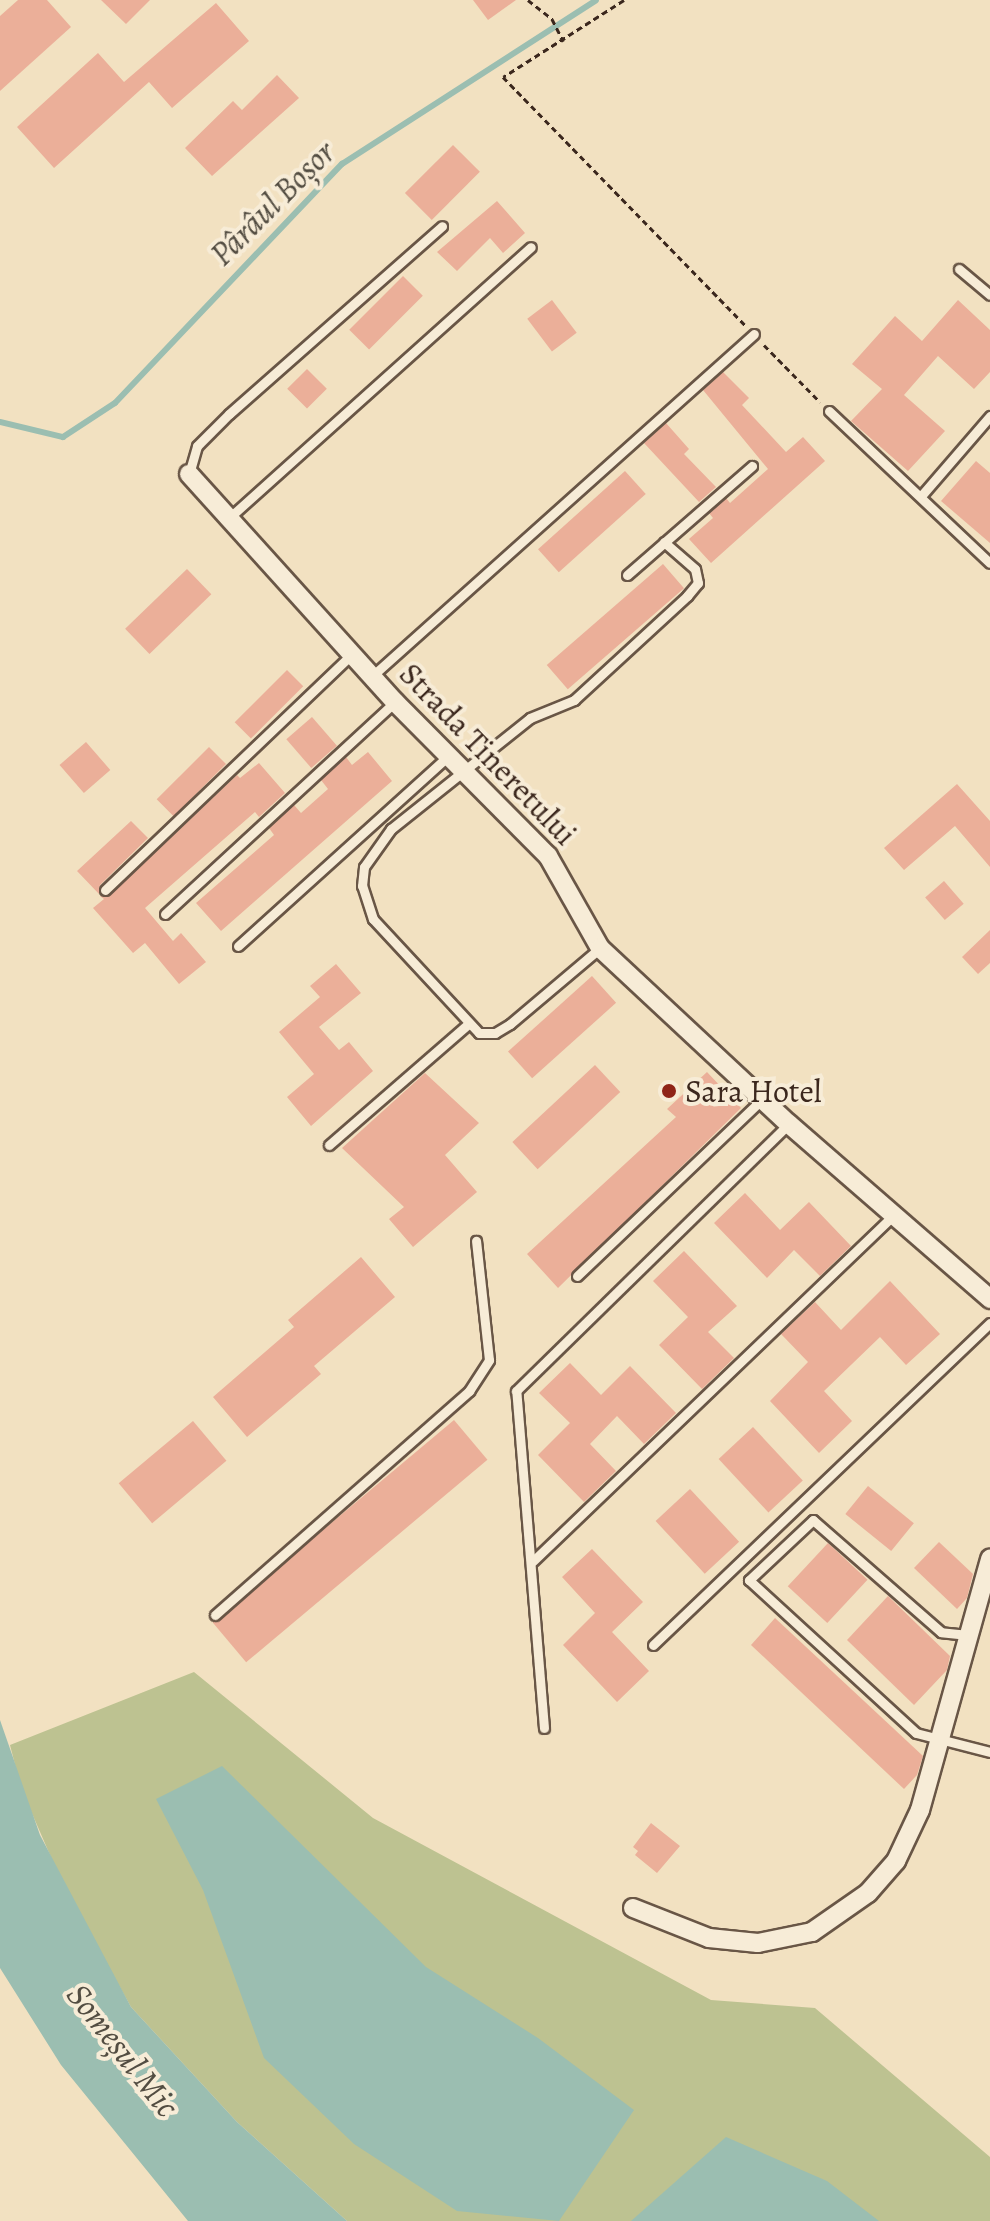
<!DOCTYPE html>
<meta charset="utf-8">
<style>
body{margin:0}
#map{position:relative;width:990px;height:2221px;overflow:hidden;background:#f2e1c1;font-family:Alegreya,serif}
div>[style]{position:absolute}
.green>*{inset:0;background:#bdc291}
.water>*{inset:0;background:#9bbeb1}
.stream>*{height:6px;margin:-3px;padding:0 3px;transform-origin:3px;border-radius:3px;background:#9bbeb1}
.building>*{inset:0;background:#ebaf99;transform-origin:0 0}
.path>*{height:3px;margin-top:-1.5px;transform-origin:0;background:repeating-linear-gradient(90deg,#3b271d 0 6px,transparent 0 10px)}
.roads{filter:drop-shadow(2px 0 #695646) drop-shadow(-2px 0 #695646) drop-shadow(0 2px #695646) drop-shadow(0 -2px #695646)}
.service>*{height:9px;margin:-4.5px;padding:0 4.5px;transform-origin:4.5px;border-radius:4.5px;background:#f7ecd7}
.minor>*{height:18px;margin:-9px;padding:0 9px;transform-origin:9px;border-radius:9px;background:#f7ecd7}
.dots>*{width:22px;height:22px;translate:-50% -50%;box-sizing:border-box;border:4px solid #f7ecd7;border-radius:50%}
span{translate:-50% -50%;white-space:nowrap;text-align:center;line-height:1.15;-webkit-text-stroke:8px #f7ecd7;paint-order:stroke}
.street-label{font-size:32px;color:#3b271d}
.poi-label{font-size:32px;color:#3b271d}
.left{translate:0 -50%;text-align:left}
.water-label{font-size:34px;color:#534d42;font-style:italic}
</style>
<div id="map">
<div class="green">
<div style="clip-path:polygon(194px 1672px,373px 1818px,711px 2000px,815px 2008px,990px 2157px,990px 2221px,347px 2221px,237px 2122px,131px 2007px,63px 1885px,21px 1788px,10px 1745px)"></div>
</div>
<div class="water">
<div style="clip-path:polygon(0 1720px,40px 1835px,131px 2007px,237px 2122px,347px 2221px,188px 2221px,61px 2065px,0 1968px)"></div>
<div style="clip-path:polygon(222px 1766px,426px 1967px,538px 2038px,634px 2110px,559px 2221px,457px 2211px,354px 2144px,264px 2058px,203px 1890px,156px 1799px)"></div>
<div style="clip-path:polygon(726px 2137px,827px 2181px,879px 2221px,631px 2221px)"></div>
</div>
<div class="stream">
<div style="left:0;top:422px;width:65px;rotate:13.4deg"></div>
<div style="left:63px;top:437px;width:62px;rotate:-33.2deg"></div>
<div style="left:115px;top:403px;width:330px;rotate:-46.5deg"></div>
<div style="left:342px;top:164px;width:302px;rotate:-32.8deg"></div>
</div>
<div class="building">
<div style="clip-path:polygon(18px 0,47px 0,71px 27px,0 91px,0 16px)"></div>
<div style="clip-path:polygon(101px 0,150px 0,126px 24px)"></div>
<div style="clip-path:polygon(473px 0,516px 0,488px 20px)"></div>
<div style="clip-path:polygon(216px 3px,249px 41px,172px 108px,149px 82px,54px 168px,17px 127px,98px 53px,124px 82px)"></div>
<div style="clip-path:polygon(277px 75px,299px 98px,212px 176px,185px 148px,233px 101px,242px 110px)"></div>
<div style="left:453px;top:145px;width:38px;height:68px;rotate:45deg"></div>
<div style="clip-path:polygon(497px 201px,525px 233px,503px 253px,490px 238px,457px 271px,437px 252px)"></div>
<div style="left:403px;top:276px;width:28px;height:76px;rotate:45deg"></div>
<div style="left:552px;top:300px;width:41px;height:31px;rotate:53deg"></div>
<div style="clip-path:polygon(958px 300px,990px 330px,990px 372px,974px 389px,938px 356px,904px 395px,945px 431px,908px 471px,851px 421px,882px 389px,852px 364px,895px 316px,922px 341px)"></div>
<div style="left:307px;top:369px;width:28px;height:28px;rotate:45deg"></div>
<div style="clip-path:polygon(723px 372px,749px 398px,742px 405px,786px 452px,803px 437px,825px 461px,711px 563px,689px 539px,713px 518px,709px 513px,726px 498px,730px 503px,768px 469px,703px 390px)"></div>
<div style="clip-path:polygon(666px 423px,689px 449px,684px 454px,716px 487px,699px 502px,644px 443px)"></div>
<div style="clip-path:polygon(976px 461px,990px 473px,990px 543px,941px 501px)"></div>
<div style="left:625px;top:471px;width:31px;height:117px;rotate:48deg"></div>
<div style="left:663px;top:564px;width:32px;height:154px;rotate:49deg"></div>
<div style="left:187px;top:569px;width:35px;height:86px;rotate:46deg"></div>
<div style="left:287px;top:670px;width:23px;height:74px;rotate:45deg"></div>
<div style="left:312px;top:717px;width:38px;height:34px;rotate:49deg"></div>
<div style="left:86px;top:742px;width:37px;height:35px;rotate:49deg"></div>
<div style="left:209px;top:747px;width:24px;height:74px;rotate:45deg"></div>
<div style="clip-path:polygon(368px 752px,392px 781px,221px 931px,196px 903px,274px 835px,269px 828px,294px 805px,301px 813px,328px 789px,321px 780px,346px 757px,352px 765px)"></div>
<div style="clip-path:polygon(259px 763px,285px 793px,259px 817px,255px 812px,145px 908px,173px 941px,181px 933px,206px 962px,179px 984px,145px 943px,133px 953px,93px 908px,104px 899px,100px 896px,110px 895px,237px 775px,240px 778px)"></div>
<div style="clip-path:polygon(957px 784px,990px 821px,990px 867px,955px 826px,904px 870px,884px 848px)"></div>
<div style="clip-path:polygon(131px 821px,148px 838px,100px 885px,99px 894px,77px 871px)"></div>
<div style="left:944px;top:881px;width:30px;height:25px;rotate:49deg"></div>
<div style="clip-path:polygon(990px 930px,990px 963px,978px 974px,962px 957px)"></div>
<div style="clip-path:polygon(336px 964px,361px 993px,319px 1027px,339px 1050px,349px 1042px,373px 1071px,311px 1126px,287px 1097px,314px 1074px,279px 1032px,320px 997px,310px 986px)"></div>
<div style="left:592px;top:976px;width:36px;height:113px;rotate:48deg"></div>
<div style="left:595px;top:1065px;width:37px;height:113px;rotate:47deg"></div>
<div style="clip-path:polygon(707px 1072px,741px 1108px,558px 1288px,527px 1254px,676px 1117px,667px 1109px)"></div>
<div style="clip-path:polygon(425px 1073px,479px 1123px,445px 1155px,477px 1192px,413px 1247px,389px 1219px,404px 1207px,342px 1148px)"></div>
<div style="clip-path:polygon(745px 1193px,780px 1230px,809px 1202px,851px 1246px,820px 1276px,794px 1250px,767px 1278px,714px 1223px)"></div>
<div style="clip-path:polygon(684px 1251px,737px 1306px,708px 1332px,734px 1358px,702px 1389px,659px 1345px,688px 1317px,653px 1281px)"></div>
<div style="clip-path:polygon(361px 1257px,395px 1297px,314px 1366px,321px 1374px,247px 1437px,213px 1397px,294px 1327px,288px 1320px)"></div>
<div style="clip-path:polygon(890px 1281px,940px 1334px,906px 1365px,880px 1337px,824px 1391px,852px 1421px,819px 1453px,770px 1401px,808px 1362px,781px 1334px,815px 1302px,841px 1330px)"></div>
<div style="clip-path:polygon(570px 1363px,601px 1395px,630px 1366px,676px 1413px,644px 1444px,617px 1416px,590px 1444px,616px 1471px,584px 1502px,538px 1455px,570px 1423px,539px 1393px)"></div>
<div style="left:454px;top:1420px;width:52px;height:315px;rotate:50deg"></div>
<div style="left:193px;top:1421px;width:52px;height:97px;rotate:50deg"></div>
<div style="left:753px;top:1427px;width:73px;height:47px;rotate:47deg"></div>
<div style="left:868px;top:1486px;width:59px;height:36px;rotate:39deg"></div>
<div style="left:690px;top:1489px;width:72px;height:47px;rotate:47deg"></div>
<div style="clip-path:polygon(939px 1542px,973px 1574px,967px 1598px,957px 1609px,914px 1568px)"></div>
<div style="left:828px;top:1543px;width:54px;height:59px;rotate:43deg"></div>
<div style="clip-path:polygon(592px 1549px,643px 1602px,612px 1632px,649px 1671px,617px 1702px,563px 1645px,595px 1613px,562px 1577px)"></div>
<div style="clip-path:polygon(888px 1596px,950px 1656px,947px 1670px,914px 1705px,847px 1640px)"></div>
<div style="clip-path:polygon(775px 1618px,923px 1756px,917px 1775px,904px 1789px,751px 1645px)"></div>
<div style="clip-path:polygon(651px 1823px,680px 1846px,657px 1873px,635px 1855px,638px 1851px,633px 1847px)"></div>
</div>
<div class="path">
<div style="left:528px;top:0;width:31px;rotate:38deg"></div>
<div style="left:552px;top:19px;width:25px;rotate:63deg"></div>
<div style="left:624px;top:0;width:143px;rotate:147.5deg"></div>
<div style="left:503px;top:77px;width:347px;rotate:45.7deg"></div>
<div style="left:764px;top:345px;width:80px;rotate:45.5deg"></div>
</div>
<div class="roads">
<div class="service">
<div style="left:959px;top:269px;width:40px;rotate:40deg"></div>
<div style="left:829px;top:411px;width:221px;rotate:43.4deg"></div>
<div style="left:189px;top:474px;width:29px;rotate:-74deg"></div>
<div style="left:197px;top:446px;width:45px;rotate:-45deg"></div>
<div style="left:229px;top:414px;width:284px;rotate:-41.4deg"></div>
<div style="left:921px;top:496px;width:106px;rotate:-49.2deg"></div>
<div style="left:230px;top:517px;width:404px;rotate:-41.9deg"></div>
<div style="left:627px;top:575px;width:166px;rotate:-41.1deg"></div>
<div style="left:371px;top:677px;width:514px;rotate:-41.85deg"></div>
<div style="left:105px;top:890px;width:342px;rotate:-43.7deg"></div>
<div style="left:165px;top:914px;width:313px;rotate:-42.7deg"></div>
<div style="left:238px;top:946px;width:282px;rotate:-42.1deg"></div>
<div style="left:600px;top:948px;width:118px;rotate:139.8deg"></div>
<div style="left:510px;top:1024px;width:17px;rotate:149deg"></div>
<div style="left:495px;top:1033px;width:16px;rotate:180deg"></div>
<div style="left:479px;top:1033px;width:156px;rotate:-132.9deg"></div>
<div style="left:373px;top:919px;width:35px;rotate:-108deg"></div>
<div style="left:362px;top:886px;width:19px;rotate:-84deg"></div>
<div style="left:364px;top:867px;width:47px;rotate:-54.6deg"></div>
<div style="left:391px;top:829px;width:178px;rotate:-38.6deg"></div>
<div style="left:530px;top:718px;width:48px;rotate:-22.2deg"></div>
<div style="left:574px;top:700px;width:154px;rotate:-42.6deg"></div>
<div style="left:687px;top:596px;width:17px;rotate:-50deg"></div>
<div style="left:698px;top:583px;width:14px;rotate:-102deg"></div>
<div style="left:695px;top:569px;width:41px;rotate:-138.9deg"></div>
<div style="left:329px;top:1145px;width:183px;rotate:-41deg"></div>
<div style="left:577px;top:1276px;width:256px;rotate:-43.7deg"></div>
<div style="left:533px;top:1561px;width:499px;rotate:-43.8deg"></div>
<div style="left:215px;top:1615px;width:339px;rotate:-41.4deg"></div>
<div style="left:469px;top:1391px;width:37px;rotate:-57deg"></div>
<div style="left:489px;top:1360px;width:120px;rotate:-96.2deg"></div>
<div style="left:968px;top:1635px;width:27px;rotate:-174deg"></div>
<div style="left:941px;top:1632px;width:170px;rotate:-138.8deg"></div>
<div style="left:813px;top:1520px;width:88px;rotate:136.8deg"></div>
<div style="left:749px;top:1580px;width:226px;rotate:42.5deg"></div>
<div style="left:916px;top:1733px;width:76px;rotate:14.4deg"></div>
<div style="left:653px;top:1645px;width:466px;rotate:-43.7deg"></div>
<div style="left:544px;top:1728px;width:338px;rotate:-94.7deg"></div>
<div style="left:516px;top:1391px;width:382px;rotate:-44.4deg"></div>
</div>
<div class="minor">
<div style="left:189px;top:474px;width:307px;rotate:47.9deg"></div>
<div style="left:395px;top:702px;width:217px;rotate:45.2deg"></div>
<div style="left:548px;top:856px;width:106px;rotate:60.5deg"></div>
<div style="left:600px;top:948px;width:258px;rotate:43deg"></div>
<div style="left:789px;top:1124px;width:267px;rotate:41deg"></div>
<div style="left:633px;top:1908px;width:82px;rotate:21.5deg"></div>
<div style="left:709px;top:1938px;width:49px;rotate:5.8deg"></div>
<div style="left:758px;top:1943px;width:55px;rotate:-11.5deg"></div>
<div style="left:812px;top:1932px;width:68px;rotate:-34.9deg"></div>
<div style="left:868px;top:1893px;width:43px;rotate:-48.8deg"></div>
<div style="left:896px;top:1861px;width:56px;rotate:-64.8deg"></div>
<div style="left:920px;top:1810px;width:261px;rotate:-74.4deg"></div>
</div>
</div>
<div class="dots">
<div style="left:669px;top:1091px;background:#8f2418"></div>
</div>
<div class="street-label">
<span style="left:488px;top:754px;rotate:46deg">Strada Tineretului</span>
</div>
<div class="poi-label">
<span class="left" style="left:685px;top:1091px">Sara Hotel</span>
</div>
<div class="water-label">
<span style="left:272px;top:203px;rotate:-45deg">Pârâul Boșor</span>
<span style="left:123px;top:2050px;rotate:52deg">Someșul Mic</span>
</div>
</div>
